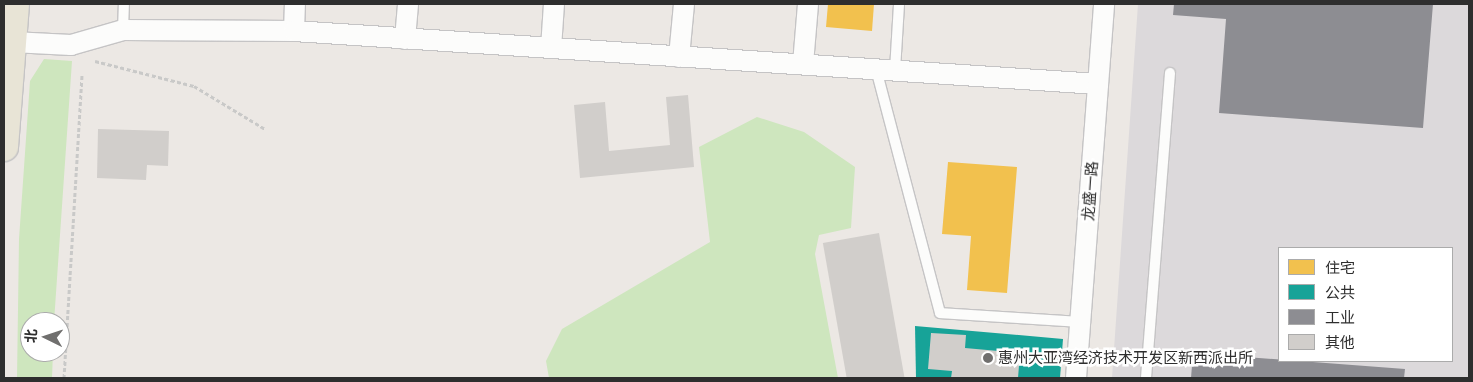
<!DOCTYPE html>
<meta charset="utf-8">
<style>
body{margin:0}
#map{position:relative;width:1473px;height:382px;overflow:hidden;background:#ece8e4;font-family:"Space Grotesk","Noto Sans SC",sans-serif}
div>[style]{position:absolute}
.industrial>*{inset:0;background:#dcd9db}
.green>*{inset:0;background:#cee6be}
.homes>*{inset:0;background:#f2c14e}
.public>*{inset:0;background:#17a398}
.industry>*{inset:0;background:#8d8d92}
.building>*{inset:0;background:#d1cecb;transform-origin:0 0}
.path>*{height:3px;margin-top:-1.5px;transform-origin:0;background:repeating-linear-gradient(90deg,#c9c9c8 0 4px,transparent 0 6.5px)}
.roads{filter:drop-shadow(1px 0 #c5c4c5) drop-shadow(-1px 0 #c5c4c5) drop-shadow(0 1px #c5c4c5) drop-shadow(0 -1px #c5c4c5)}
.service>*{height:10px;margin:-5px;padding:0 5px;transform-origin:5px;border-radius:5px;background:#fcfcfb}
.minor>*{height:20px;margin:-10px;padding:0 10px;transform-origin:10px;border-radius:10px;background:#fcfcfb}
.primary>*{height:28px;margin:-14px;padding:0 14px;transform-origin:14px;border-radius:14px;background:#e8e4d6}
.dots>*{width:14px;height:14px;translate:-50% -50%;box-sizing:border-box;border:2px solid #fff;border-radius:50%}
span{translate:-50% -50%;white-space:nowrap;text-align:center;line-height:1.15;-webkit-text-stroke:5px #fff;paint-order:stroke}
.street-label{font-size:15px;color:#2e2e2e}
.poi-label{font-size:15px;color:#2e2e2e}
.left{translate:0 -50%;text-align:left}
.frame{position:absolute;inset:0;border:5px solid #2e2e2e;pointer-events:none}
.legend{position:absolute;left:1278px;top:247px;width:175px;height:115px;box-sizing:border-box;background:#fff;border:1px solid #ababab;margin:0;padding:6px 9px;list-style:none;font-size:15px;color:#2e2e2e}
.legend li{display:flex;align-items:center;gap:10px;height:25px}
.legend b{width:25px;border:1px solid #ababab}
.north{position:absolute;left:20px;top:312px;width:50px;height:50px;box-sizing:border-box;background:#fff;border:1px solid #ababab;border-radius:50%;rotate:274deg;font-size:14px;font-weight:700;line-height:20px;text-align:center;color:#2e2e2e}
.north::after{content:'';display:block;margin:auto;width:18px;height:22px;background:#706f6e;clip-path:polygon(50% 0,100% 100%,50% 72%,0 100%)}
</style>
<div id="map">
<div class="industrial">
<div style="clip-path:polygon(evenodd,1138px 4px,1469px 4px,1469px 378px,1112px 378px,1138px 4px,1279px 248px,1452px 248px,1452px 361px,1279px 361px,1279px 248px)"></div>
</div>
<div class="green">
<div style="clip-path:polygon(44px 59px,72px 61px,54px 322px,30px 322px,30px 352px,53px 352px,52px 378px,17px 378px,19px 239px,30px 81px)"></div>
<div style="clip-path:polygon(757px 117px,804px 132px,855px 167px,851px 228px,819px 235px,815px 254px,838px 378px,549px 378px,546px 361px,562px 329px,710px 242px,699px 147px)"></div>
</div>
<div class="homes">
<div style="clip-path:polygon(828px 4px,874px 4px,872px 31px,826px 27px)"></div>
<div style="clip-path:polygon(948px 162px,1017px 167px,1007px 293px,967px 290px,971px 236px,942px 234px)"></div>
</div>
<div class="public">
<div style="clip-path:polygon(915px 326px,1063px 339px,1060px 378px,916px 378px)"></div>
</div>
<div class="industry">
<div style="clip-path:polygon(1174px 4px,1433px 4px,1423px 128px,1219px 113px,1226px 19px,1173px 15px)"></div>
<div style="clip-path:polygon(1193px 353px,1405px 369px,1404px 378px,1191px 378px)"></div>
</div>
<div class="building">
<div style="clip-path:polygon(688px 95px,694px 167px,580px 178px,574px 105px,605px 102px,609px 151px,670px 145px,666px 97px)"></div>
<div style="clip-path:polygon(98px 129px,169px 131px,168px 166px,147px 165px,146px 180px,97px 178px)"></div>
<div style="left:879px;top:233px;width:147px;height:57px;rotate:80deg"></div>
<div style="clip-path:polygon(931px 333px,966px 335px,965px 348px,1020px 353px,1018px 378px,951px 378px,952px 371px,928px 369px)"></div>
</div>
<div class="path">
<div style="left:95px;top:61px;width:102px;rotate:14.2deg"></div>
<div style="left:194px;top:86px;width:83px;rotate:31.2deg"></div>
<div style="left:64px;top:378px;width:304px;rotate:-86.6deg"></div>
</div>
<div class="roads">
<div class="service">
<div style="left:123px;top:30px;width:26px;rotate:-88deg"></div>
<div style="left:876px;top:69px;width:252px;rotate:75.3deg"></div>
<div style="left:940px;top:313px;width:140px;rotate:3.7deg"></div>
<div style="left:895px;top:70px;width:66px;rotate:-86.5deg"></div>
<div style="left:1146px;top:378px;width:306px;rotate:-85.5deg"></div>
</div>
<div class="minor">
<div style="left:294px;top:31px;width:27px;rotate:-88deg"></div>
<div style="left:405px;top:39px;width:35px;rotate:-85deg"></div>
<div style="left:12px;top:42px;width:59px;rotate:2.9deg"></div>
<div style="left:71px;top:45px;width:54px;rotate:-16.1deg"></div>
<div style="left:123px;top:30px;width:171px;rotate:0.3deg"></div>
<div style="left:294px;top:31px;width:806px;rotate:3.77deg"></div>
<div style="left:551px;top:48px;width:44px;rotate:-86.1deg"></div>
<div style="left:679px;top:57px;width:53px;rotate:-84.6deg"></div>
<div style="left:803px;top:64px;width:60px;rotate:-85.2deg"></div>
<div style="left:1076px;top:378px;width:375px;rotate:-85.7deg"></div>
</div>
<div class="primary">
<div style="left:4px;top:147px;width:143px;rotate:-85.6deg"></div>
</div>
</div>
<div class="dots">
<div style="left:988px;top:358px;background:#706f6e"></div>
</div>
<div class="street-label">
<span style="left:1090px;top:191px;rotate:-86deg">龙盛一路</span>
</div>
<div class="poi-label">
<span class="left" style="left:998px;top:358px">惠州大亚湾经济技术开发区新西派出所</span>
</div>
<div class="frame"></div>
<ul class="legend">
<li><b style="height:14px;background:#f2c14e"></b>住宅</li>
<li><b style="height:14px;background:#17a398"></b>公共</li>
<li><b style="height:14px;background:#8d8d92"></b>工业</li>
<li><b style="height:14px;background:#d1cecb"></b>其他</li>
</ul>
<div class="north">北</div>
</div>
